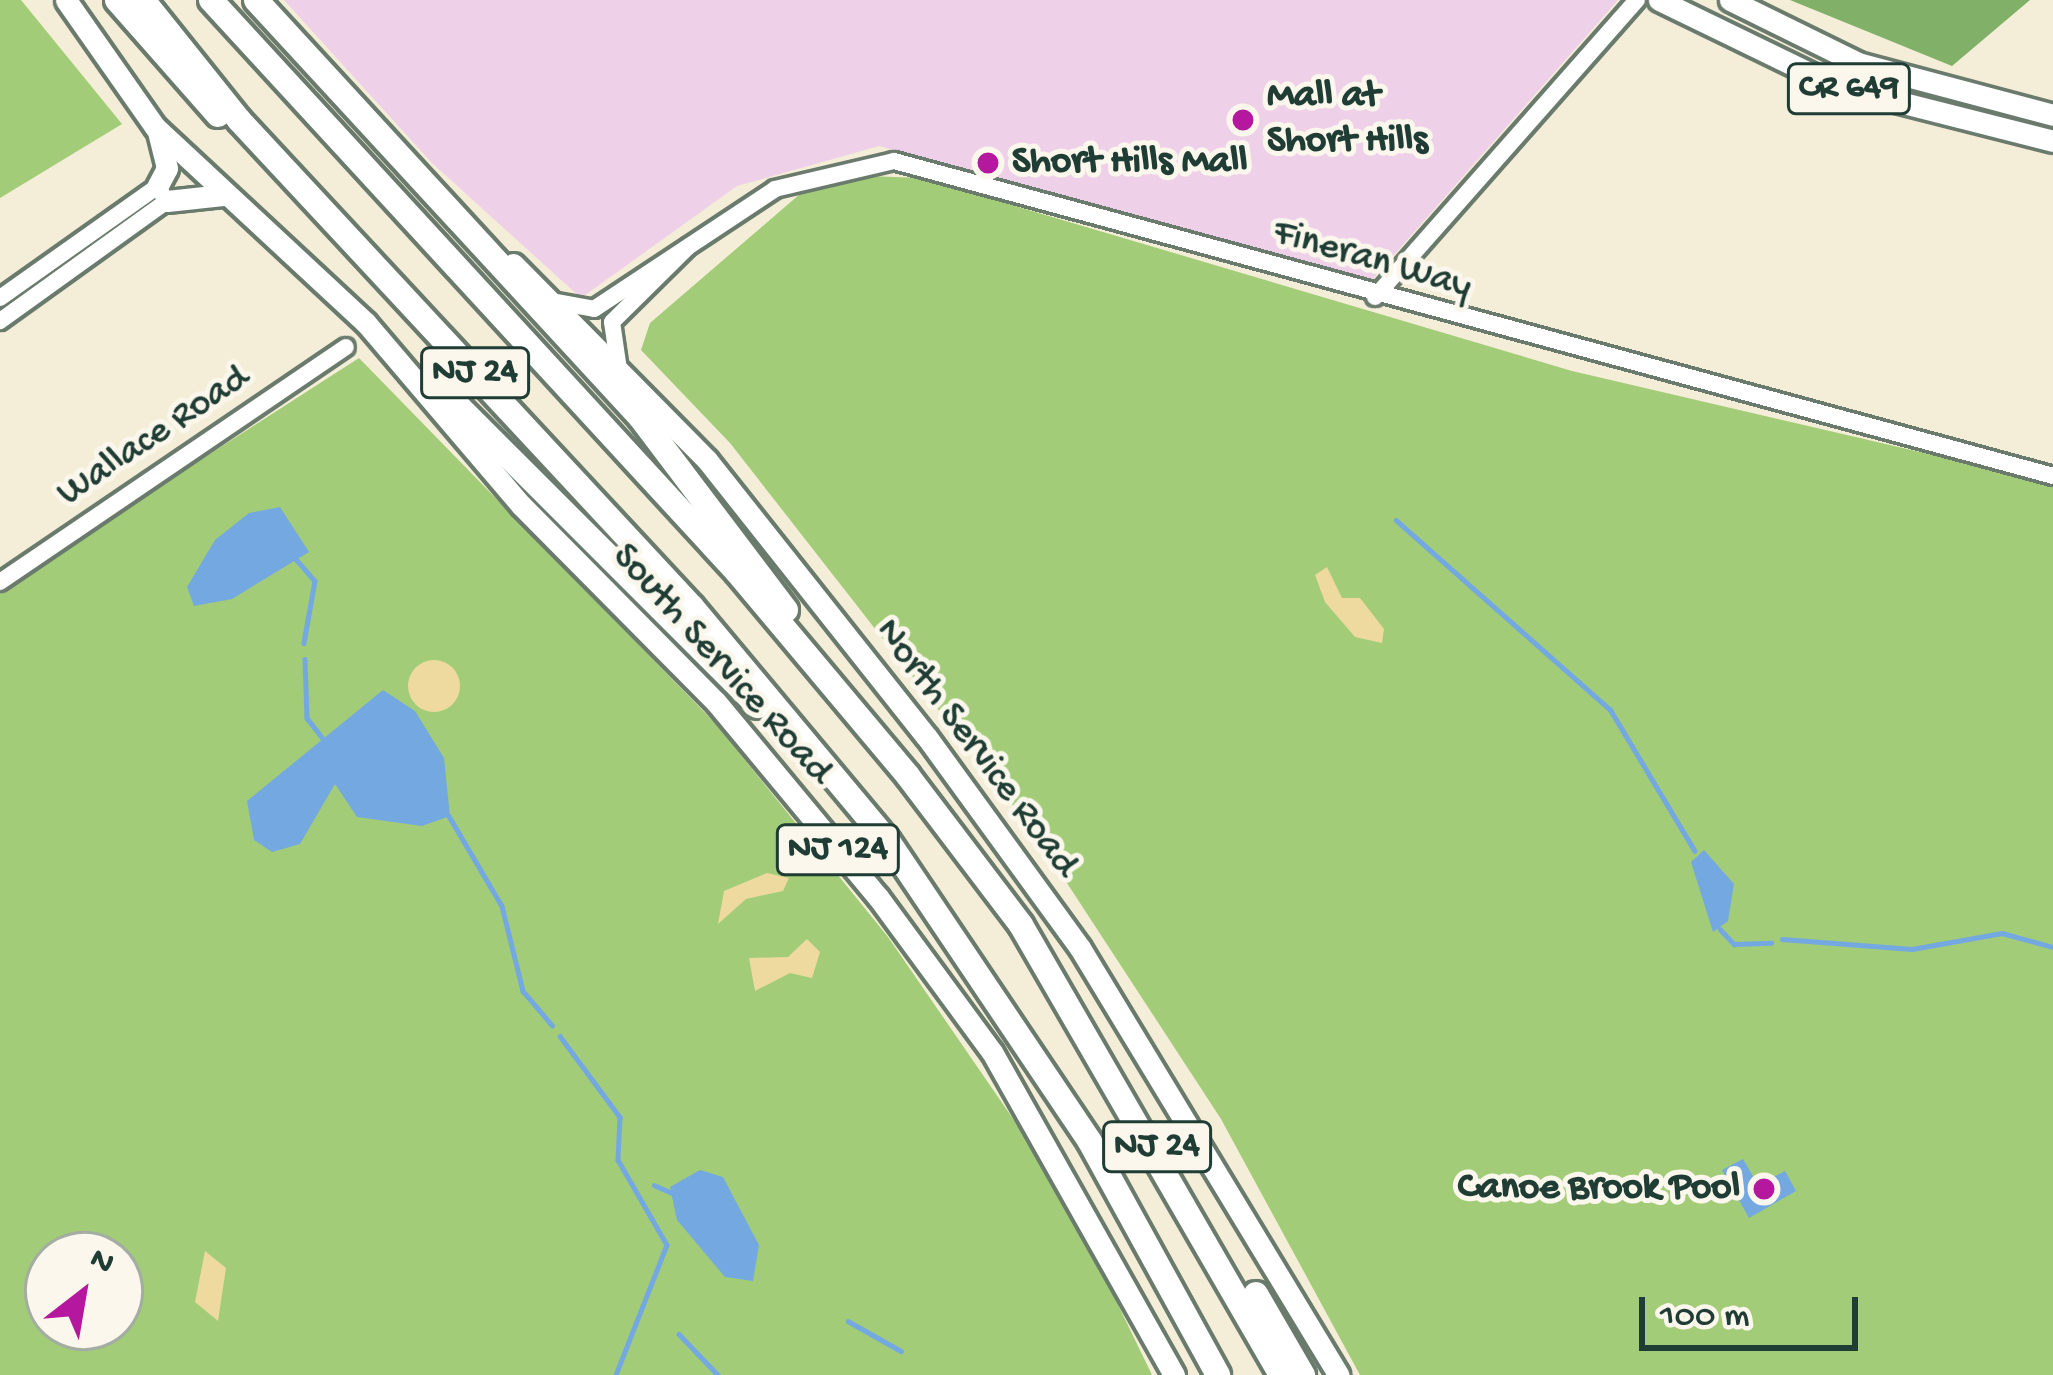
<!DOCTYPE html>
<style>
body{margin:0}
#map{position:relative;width:2053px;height:1375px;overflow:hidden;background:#f4edd7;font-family:"Gochi Hand",sans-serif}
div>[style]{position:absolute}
.built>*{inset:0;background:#eed0e8}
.green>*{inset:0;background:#a2cc78}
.forest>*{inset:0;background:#81b068}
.sand>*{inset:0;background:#eeda9e}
.round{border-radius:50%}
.water>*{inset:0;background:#74a8e1}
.stream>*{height:4.5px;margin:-2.25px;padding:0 2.25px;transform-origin:2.25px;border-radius:2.25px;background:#74a8e1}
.roads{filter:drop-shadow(3px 0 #6a7b6d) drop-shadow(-3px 0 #6a7b6d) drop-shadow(0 3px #6a7b6d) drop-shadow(0 -3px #6a7b6d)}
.minor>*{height:16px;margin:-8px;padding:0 8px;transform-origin:8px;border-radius:8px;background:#fff}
.major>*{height:21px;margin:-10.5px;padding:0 10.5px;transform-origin:10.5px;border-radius:10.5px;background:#fff}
.highway>*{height:24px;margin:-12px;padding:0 12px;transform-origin:12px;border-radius:12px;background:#fff}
.dots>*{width:33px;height:33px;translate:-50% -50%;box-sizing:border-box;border:6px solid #fbf7ec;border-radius:50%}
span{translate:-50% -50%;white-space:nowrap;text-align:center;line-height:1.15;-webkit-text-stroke:10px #fbf7ec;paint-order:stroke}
.shield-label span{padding:3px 9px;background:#fbf7ec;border:3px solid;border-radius:9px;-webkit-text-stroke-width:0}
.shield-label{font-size:36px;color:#1f3d34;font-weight:700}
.poi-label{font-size:39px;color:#1f3d34;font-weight:700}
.left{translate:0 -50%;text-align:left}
.right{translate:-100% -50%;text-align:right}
.street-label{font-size:39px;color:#1f3d34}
.north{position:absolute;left:24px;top:1231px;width:120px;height:120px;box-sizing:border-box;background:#fbf7ec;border:3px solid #a3ada2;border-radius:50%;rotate:31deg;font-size:33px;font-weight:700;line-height:48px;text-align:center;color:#1f3d34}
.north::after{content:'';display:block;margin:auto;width:42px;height:54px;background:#b5179e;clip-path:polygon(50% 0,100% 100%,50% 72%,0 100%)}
.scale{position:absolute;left:1639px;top:1297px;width:219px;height:54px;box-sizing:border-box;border:6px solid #1f3d34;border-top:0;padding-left:15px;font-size:36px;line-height:42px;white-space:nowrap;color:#1f3d34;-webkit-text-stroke:9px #fbf7ec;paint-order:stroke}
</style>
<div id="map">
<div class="built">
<div style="clip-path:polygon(284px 0,1618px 0,1372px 280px,879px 146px,737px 186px,581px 298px,432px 163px)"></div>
</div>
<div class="green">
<div style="clip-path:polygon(0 0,21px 0,122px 124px,0 198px)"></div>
<div style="clip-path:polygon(868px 176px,921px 178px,1572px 371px,2053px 483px,2053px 1375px,1360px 1375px,1221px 1119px,1033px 831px,730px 443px,641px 350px,650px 323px,800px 194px)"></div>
<div style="clip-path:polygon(evenodd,359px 358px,715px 723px,888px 937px,1064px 1193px,1152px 1375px,0 1375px,0 589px,359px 358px,48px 1255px,120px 1255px,120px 1327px,48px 1327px,48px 1255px)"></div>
</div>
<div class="forest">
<div style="clip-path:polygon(1790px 0,2030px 0,1952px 66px)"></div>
</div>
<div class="sand">
<div style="clip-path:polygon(1327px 567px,1342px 598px,1360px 598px,1384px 629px,1382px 643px,1355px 637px,1325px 602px,1315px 575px)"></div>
<div class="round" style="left:408px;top:660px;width:52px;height:52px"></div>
<div style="clip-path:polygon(767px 873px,789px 878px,783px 891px,746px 899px,718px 924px,724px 891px)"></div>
<div style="clip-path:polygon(807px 939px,820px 952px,812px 978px,790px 973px,755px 991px,749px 958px,788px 957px)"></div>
<div style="clip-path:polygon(205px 1251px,226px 1268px,218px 1321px,195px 1302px)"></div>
</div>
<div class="water">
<div style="clip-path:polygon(280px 507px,309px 552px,232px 599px,194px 606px,187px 587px,215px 540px,249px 513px)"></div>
<div style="clip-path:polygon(383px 690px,415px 711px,444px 758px,450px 816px,422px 826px,357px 817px,335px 784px,300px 844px,272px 852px,254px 840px,247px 801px)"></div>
<div style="clip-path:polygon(1704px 850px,1734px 884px,1728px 921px,1713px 932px,1691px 862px)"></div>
<div style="clip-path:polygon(1743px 1159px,1758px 1185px,1785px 1171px,1796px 1191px,1749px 1218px,1722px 1170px)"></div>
<div style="clip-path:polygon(700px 1170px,723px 1177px,759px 1245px,753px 1281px,725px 1277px,677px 1220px,670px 1187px)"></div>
</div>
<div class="stream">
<div style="left:1396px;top:520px;width:286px;rotate:41.5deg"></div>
<div style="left:1610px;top:709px;width:165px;rotate:59.1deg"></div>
<div style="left:295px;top:558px;width:30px;rotate:49deg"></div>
<div style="left:315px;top:581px;width:63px;rotate:100.1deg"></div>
<div style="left:305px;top:659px;width:59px;rotate:88.1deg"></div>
<div style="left:307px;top:718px;width:24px;rotate:52deg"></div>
<div style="left:449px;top:816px;width:104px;rotate:59.5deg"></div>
<div style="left:502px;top:906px;width:88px;rotate:76.1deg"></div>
<div style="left:523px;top:991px;width:45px;rotate:49.5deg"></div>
<div style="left:1720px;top:929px;width:21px;rotate:47deg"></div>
<div style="left:1734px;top:944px;width:37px;rotate:-2deg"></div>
<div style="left:1782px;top:939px;width:130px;rotate:4.4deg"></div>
<div style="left:1912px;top:949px;width:91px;rotate:-10.1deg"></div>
<div style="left:2002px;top:933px;width:53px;rotate:15.4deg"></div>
<div style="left:560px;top:1036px;width:101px;rotate:53.5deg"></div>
<div style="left:620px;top:1117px;width:43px;rotate:92.7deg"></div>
<div style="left:618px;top:1160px;width:98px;rotate:60deg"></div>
<div style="left:667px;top:1245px;width:140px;rotate:111.4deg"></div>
<div style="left:654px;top:1185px;width:20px;rotate:24deg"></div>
<div style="left:848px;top:1321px;width:61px;rotate:29.5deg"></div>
<div style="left:679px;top:1334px;width:57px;rotate:46.4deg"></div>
</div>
<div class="roads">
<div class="minor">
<div style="left:1375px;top:297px;width:396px;rotate:-48.6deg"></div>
<div style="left:0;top:298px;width:192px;rotate:-35.3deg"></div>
<div style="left:157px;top:187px;width:17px;rotate:54deg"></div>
<div style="left:167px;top:201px;width:206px;rotate:144.3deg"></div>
<div style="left:556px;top:302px;width:39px;rotate:10deg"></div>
<div style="left:594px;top:309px;width:217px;rotate:-33.5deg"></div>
<div style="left:775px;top:189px;width:122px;rotate:-13.2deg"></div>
<div style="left:894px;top:161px;width:1201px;rotate:15.2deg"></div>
<div style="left:618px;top:363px;width:41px;rotate:-98.3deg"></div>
<div style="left:612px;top:322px;width:108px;rotate:-44.6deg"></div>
<div style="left:0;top:582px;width:418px;rotate:-34.2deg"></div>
</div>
<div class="major">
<div style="left:66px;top:0;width:155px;rotate:55deg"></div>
<div style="left:155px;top:127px;width:288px;rotate:42.9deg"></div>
<div style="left:366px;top:323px;width:239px;rotate:49.6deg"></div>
<div style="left:521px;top:505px;width:277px;rotate:45.3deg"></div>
<div style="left:716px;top:702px;width:254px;rotate:50.3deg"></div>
<div style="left:878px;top:897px;width:192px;rotate:53.7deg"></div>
<div style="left:992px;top:1052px;width:371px;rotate:60.6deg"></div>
<div style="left:1659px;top:0;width:197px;rotate:25.9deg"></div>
<div style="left:1836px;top:86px;width:224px;rotate:14.2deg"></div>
<div style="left:1730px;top:0;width:143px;rotate:26.2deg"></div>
<div style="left:1858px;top:63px;width:202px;rotate:14.9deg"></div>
<div style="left:157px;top:187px;width:21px;rotate:-62deg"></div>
<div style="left:167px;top:168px;width:36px;rotate:-104deg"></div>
<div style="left:167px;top:201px;width:56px;rotate:-6.1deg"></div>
<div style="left:513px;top:264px;width:276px;rotate:45.3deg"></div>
<div style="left:707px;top:460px;width:352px;rotate:51.6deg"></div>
<div style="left:926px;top:736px;width:262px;rotate:54deg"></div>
<div style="left:1080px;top:948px;width:499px;rotate:58.8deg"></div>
</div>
<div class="highway">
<div style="left:117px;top:0;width:153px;rotate:48.7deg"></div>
<div style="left:143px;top:0;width:154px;rotate:51.3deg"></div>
<div style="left:239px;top:120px;width:665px;rotate:47.07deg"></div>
<div style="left:692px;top:607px;width:305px;rotate:50.1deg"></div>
<div style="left:888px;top:841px;width:362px;rotate:56.1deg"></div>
<div style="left:1090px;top:1142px;width:266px;rotate:61.2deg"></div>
<div style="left:211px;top:0;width:777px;rotate:47.4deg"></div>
<div style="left:737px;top:572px;width:266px;rotate:50deg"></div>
<div style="left:908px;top:776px;width:187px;rotate:52.8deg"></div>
<div style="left:1021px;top:925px;width:520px;rotate:59.98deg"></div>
<div style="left:256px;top:0;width:567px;rotate:47.36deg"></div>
<div style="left:640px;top:417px;width:242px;rotate:52.9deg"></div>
<div style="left:423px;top:384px;width:43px;rotate:32.6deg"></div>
<div style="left:459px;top:407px;width:423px;rotate:45deg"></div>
<div style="left:1256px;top:1294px;width:94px;rotate:59.9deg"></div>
</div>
</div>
<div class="dots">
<div style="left:1243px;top:120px;background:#b5179e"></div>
<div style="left:988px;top:163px;background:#b5179e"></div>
<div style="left:1764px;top:1189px;background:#b5179e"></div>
</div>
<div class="shield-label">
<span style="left:1849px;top:89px">CR 649</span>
<span style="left:475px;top:373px">NJ 24</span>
<span style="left:838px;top:850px">NJ 124</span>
<span style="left:1157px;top:1147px">NJ 24</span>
</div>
<div class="poi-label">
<span class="left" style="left:1267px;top:120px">Mall at<br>Short Hills</span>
<span class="left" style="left:1012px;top:163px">Short Hills Mall</span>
<span class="right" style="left:1740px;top:1189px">Canoe Brook Pool</span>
</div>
<div class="street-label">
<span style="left:1372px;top:261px;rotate:16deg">Fineran Way</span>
<span style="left:154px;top:437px;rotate:-34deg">Wallace Road</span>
<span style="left:721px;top:665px;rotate:48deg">South Service Road</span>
<span style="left:975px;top:749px;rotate:53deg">North Service Road</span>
</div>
<div class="north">N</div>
<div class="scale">100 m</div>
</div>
